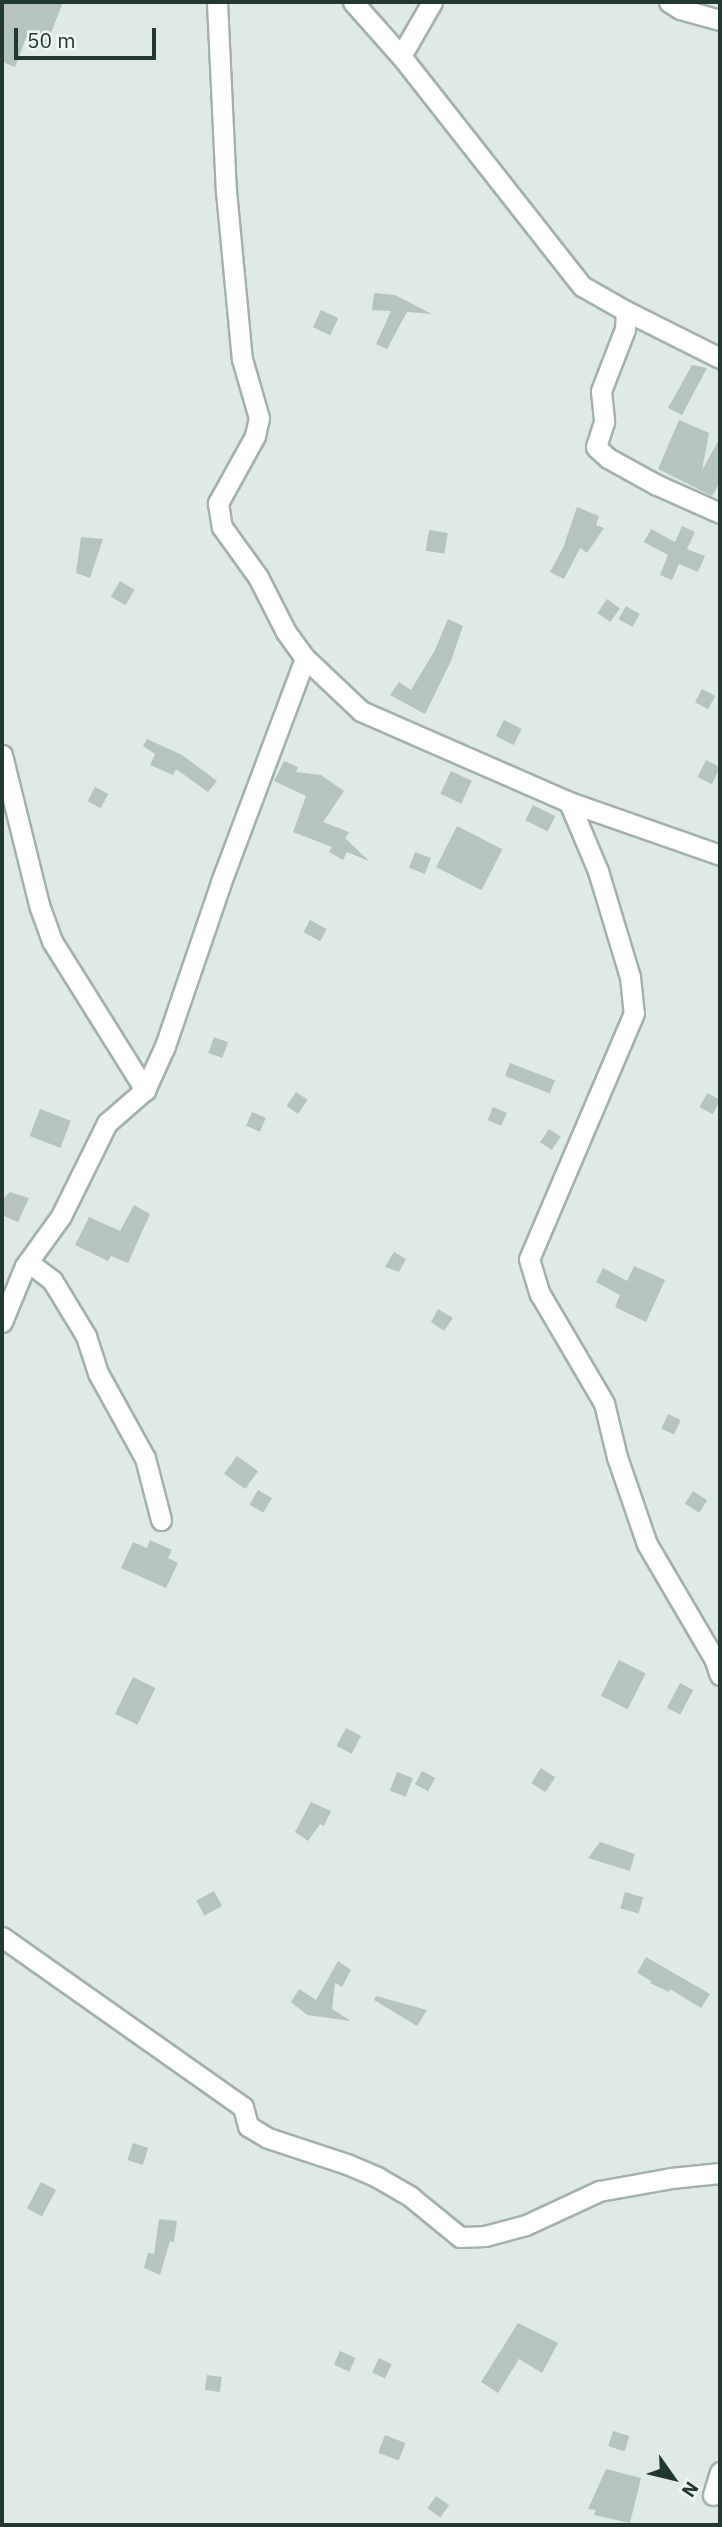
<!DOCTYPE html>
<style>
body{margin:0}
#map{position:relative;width:722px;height:2527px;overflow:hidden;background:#dfeae5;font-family:"IBM Plex Sans",sans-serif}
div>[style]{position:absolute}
.building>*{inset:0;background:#b5c4be;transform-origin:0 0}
.roads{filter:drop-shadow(2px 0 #a2b1ac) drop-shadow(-2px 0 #a2b1ac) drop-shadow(0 2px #a2b1ac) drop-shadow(0 -2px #a2b1ac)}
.minor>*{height:19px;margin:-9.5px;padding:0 9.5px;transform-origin:9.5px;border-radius:9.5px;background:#fff}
span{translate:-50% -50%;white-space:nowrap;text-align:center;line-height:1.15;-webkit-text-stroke:5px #eff7f3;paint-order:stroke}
.frame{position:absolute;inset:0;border:4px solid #213932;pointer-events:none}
.north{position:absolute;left:638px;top:2443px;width:70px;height:70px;-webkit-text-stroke:5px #eff7f3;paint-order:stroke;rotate:124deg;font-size:19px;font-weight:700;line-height:28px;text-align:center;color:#213932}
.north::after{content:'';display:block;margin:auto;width:24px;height:32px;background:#213932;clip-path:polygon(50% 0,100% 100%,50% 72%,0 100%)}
.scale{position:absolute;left:14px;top:28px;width:142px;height:32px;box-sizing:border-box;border:4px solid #213932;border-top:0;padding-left:9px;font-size:21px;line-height:24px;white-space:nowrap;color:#213932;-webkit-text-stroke:5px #eff7f3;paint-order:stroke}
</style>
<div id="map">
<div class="building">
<div style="clip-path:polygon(2px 2px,63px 2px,46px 46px,26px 38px,15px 67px,2px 62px)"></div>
<div style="clip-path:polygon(374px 293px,395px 295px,432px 314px,407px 312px,387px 349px,376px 344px,391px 311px,372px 310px)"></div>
<div style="left:321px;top:310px;width:19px;height:19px;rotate:25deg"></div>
<div style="clip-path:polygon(692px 365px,707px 368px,682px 415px,668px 408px)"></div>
<div style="clip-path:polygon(679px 420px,709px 433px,702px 470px,720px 438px,720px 482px,712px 496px,658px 469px)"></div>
<div style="clip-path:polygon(577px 507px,599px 516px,596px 525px,604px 528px,587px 553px,580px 548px,564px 579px,550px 572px,563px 548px)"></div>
<div style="clip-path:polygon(682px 526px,695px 532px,687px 549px,705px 556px,698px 572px,679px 564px,672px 580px,660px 575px,668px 555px,644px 542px,651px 529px,675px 542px)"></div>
<div style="left:429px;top:530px;width:19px;height:21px;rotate:9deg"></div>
<div style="clip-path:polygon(81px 537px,103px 539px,90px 578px,76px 573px)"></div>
<div style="left:120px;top:581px;width:17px;height:18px;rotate:31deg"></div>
<div style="left:607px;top:599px;width:16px;height:17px;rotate:35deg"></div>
<div style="left:626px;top:606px;width:16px;height:15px;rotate:30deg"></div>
<div style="clip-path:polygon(448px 619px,463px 626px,451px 661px,425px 714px,390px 695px,399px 682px,411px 690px,435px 650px)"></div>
<div style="left:702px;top:689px;width:15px;height:15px;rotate:28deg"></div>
<div style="left:504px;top:720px;width:20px;height:18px;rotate:27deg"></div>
<div style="clip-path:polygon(147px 739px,182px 755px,217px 781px,208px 792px,176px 769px,173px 775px,150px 765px,155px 754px,143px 746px)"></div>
<div style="left:706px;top:760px;width:16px;height:19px;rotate:27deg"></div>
<div style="clip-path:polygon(284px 761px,298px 767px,296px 772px,321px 775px,344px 791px,323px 822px,349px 832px,345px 838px,369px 861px,347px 852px,343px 860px,329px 852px,332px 847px,293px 832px,306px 796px,274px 781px)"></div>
<div style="left:451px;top:771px;width:23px;height:25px;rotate:25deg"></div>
<div style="left:95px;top:787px;width:15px;height:16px;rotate:28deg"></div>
<div style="left:533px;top:805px;width:25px;height:17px;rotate:27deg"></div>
<div style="left:457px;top:826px;width:51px;height:46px;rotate:27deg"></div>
<div style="left:415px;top:852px;width:17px;height:17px;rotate:21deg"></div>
<div style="left:310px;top:920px;width:19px;height:14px;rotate:28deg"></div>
<div style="left:214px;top:1037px;width:15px;height:17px;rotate:20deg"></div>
<div style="left:510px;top:1063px;width:48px;height:14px;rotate:21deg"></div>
<div style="left:296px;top:1092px;width:14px;height:17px;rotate:34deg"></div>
<div style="left:707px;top:1093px;width:15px;height:16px;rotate:28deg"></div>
<div style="left:493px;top:1107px;width:15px;height:14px;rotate:23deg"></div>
<div style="left:40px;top:1109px;width:33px;height:29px;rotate:21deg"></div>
<div style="left:252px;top:1112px;width:15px;height:15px;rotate:23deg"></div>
<div style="left:549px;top:1129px;width:14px;height:16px;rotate:34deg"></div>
<div style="clip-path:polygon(10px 1192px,29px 1198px,18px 1222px,2px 1215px,2px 1200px)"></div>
<div style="clip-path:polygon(134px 1205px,150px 1214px,128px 1263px,111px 1256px,108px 1261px,75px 1245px,89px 1217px,120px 1231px)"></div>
<div style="clip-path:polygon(394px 1252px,406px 1259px,399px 1272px,385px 1267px)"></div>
<div style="clip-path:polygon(634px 1266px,665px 1280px,646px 1322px,615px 1307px,620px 1295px,596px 1282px,603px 1268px,627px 1281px)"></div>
<div style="clip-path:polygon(438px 1309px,453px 1318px,444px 1331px,431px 1322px)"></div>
<div style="left:668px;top:1414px;width:14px;height:16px;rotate:25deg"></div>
<div style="left:237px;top:1456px;width:26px;height:22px;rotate:36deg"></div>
<div style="left:258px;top:1490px;width:16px;height:17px;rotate:30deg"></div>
<div style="left:693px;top:1491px;width:17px;height:15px;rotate:33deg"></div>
<div style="clip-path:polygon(150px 1540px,172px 1550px,168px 1558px,178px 1563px,166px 1588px,121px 1568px,133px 1542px,147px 1548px)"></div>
<div style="left:619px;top:1660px;width:30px;height:40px;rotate:27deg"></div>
<div style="left:133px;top:1677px;width:25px;height:41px;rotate:26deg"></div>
<div style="left:680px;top:1683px;width:15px;height:28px;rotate:28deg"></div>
<div style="left:346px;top:1728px;width:17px;height:20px;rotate:28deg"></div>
<div style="left:541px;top:1768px;width:17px;height:18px;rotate:33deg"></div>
<div style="left:422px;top:1771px;width:15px;height:15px;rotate:28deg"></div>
<div style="left:397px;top:1772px;width:17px;height:20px;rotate:21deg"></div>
<div style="clip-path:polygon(311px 1802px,331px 1811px,324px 1826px,320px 1824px,308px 1841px,295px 1832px)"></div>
<div style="clip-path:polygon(600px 1842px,635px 1854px,630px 1871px,588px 1858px)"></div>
<div style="left:214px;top:1891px;width:17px;height:20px;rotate:62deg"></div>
<div style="left:625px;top:1892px;width:19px;height:17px;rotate:16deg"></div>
<div style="clip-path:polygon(646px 1957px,710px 1994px,701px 2008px,670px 1989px,669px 1992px,650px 1983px,651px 1981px,637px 1973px)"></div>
<div style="clip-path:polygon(338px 1961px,351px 1970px,342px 1987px,335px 1983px,332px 2009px,351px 2021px,307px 2015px,291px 2002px,299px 1989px,316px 2000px)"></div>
<div style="clip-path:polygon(376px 1996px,427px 2010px,417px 2026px,374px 2000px)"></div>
<div style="left:133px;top:2143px;width:16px;height:18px;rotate:18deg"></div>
<div style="left:41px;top:2182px;width:17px;height:30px;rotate:28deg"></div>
<div style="clip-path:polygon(159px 2219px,177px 2221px,174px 2242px,170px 2241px,160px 2275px,144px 2268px,148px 2253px,154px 2254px)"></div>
<div style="clip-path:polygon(518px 2323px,558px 2343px,542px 2373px,519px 2359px,498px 2393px,481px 2382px)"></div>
<div style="left:340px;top:2351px;width:17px;height:15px;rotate:24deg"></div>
<div style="left:379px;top:2358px;width:14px;height:16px;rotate:25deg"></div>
<div style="left:207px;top:2375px;width:15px;height:15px;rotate:8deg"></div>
<div style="left:613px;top:2431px;width:17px;height:16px;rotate:17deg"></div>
<div style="left:385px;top:2435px;width:22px;height:19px;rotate:21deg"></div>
<div style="clip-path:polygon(606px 2469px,641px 2478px,630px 2523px,594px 2515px,596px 2510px,588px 2509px)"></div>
<div style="left:436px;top:2496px;width:16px;height:15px;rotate:35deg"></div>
</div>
<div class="roads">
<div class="minor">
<div style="left:217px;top:2px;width:189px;rotate:87.3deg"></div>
<div style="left:226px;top:191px;width:169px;rotate:84.6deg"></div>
<div style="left:242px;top:359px;width:61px;rotate:73.9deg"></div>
<div style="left:259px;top:418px;width:18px;rotate:103deg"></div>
<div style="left:255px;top:436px;width:77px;rotate:118.9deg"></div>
<div style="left:218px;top:503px;width:24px;rotate:81deg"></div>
<div style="left:222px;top:527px;width:62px;rotate:54.2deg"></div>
<div style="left:258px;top:577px;width:62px;rotate:63deg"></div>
<div style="left:286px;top:632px;width:32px;rotate:54deg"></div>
<div style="left:305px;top:658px;width:77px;rotate:43.4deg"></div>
<div style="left:361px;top:711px;width:227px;rotate:23.6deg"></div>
<div style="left:569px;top:802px;width:160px;rotate:19.3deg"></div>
<div style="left:353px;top:2px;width:72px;rotate:48.4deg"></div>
<div style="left:401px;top:56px;width:293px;rotate:51.8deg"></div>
<div style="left:582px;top:286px;width:51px;rotate:29.6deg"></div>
<div style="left:626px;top:311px;width:18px;rotate:93deg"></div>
<div style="left:625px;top:329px;width:66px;rotate:111.2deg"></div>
<div style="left:601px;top:391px;width:31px;rotate:84deg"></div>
<div style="left:604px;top:422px;width:26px;rotate:108deg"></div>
<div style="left:596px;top:447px;width:16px;rotate:43deg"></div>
<div style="left:608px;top:458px;width:56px;rotate:28.9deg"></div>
<div style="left:657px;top:485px;width:69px;rotate:24deg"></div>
<div style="left:669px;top:2px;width:13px;rotate:32deg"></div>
<div style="left:680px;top:9px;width:41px;rotate:15.4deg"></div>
<div style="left:401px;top:56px;width:62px;rotate:-60.1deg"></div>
<div style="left:626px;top:311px;width:105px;rotate:26.6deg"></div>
<div style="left:2px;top:755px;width:154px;rotate:76.1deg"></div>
<div style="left:39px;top:905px;width:38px;rotate:70deg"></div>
<div style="left:52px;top:941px;width:176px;rotate:58deg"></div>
<div style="left:569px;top:802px;width:75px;rotate:67.2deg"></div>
<div style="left:598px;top:871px;width:111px;rotate:73.2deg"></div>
<div style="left:630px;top:977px;width:36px;rotate:84deg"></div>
<div style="left:634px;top:1013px;width:267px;rotate:113.1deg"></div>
<div style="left:529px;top:1259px;width:37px;rotate:73deg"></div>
<div style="left:540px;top:1294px;width:126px;rotate:59.6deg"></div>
<div style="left:604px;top:1403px;width:56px;rotate:76.5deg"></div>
<div style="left:617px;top:1457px;width:92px;rotate:71deg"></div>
<div style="left:647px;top:1544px;width:132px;rotate:59.6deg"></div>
<div style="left:714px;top:1658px;width:18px;rotate:71deg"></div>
<div style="left:28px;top:1262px;width:30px;rotate:37deg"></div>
<div style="left:52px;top:1280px;width:66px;rotate:58.7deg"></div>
<div style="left:86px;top:1336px;width:39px;rotate:72deg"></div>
<div style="left:98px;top:1373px;width:97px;rotate:61.1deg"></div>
<div style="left:145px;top:1458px;width:64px;rotate:75.5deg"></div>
<div style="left:2px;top:1322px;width:61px;rotate:-67.7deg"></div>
<div style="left:25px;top:1266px;width:62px;rotate:-54.2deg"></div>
<div style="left:61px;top:1216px;width:104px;rotate:-63.7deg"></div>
<div style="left:107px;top:1123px;width:50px;rotate:-41deg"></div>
<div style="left:145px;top:1090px;width:48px;rotate:-65.6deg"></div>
<div style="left:165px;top:1046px;width:173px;rotate:-71.1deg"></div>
<div style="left:221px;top:882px;width:239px;rotate:-69.4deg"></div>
<div style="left:2px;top:1937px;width:295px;rotate:35.2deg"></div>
<div style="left:243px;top:2107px;width:20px;rotate:75deg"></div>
<div style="left:248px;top:2126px;width:23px;rotate:31deg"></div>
<div style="left:268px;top:2138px;width:83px;rotate:18.2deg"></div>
<div style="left:347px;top:2164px;width:33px;rotate:23deg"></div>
<div style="left:377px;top:2177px;width:39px;rotate:30deg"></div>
<div style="left:411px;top:2197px;width:63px;rotate:39.2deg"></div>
<div style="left:460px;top:2237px;width:25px;rotate:-2deg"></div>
<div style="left:485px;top:2236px;width:42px;rotate:-15deg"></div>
<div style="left:526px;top:2225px;width:81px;rotate:-25deg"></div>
<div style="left:599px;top:2191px;width:73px;rotate:-10.2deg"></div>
<div style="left:671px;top:2178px;width:49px;rotate:-5.8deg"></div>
<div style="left:713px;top:2495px;width:24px;rotate:-73deg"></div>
</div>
</div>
<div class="frame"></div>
<div class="north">N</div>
<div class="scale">50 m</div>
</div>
